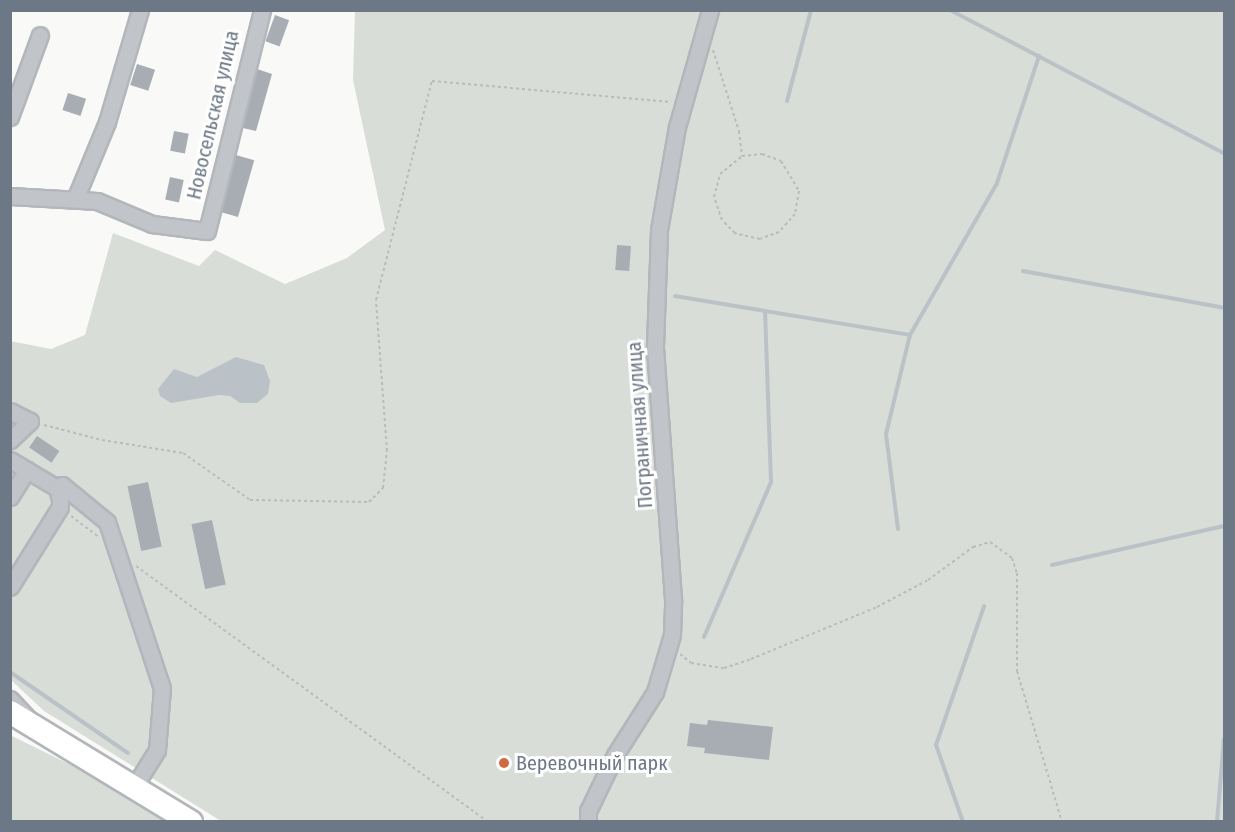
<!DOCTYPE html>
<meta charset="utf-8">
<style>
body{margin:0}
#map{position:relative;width:1235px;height:832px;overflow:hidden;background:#f9f9f7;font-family:"Fira Sans Condensed",sans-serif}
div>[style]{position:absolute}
.green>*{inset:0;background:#d9ddd7}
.water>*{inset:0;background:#bac2c7}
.stream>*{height:4px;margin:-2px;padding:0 2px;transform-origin:2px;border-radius:2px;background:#bac2c7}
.building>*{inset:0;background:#a7adb3;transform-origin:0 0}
.path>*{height:2px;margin-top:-1px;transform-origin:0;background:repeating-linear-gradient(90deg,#b9bcbf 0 3px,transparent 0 6px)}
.roads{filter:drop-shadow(2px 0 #b3b6ba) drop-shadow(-2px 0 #b3b6ba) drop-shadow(0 2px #b3b6ba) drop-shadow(0 -2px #b3b6ba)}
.minor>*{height:15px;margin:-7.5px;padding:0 7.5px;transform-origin:7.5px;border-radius:7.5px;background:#c1c4c8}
.highway>*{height:22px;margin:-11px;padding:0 11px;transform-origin:11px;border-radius:11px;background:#fff}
.dots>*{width:16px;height:16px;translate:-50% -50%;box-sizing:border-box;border:3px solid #fff;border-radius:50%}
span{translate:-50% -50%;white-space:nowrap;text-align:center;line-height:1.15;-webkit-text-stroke:6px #fff;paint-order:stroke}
.street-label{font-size:20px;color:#6c7885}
.poi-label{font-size:20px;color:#6c7885}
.left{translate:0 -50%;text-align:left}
.frame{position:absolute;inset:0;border:12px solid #6c7885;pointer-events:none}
</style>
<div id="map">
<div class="green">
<div style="clip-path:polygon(355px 11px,1224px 11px,1224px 821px,221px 821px,44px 711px,11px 680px,10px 341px,51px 349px,85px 335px,113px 233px,199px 266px,215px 250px,285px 284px,347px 258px,385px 230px,353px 80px)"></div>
<div style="clip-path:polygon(10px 735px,69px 764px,167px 821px,11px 821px)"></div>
</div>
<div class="water">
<div style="clip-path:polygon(236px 357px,264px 365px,270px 381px,268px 394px,257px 403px,240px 403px,230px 396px,219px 395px,171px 403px,160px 396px,158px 389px,174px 369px,197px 377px)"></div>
</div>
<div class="stream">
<div style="left:950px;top:10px;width:309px;rotate:27.6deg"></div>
<div style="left:787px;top:101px;width:94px;rotate:-75.2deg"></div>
<div style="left:1023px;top:271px;width:204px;rotate:10.4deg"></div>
<div style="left:675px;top:296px;width:238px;rotate:9.4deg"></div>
<div style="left:898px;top:529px;width:96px;rotate:-97.2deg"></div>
<div style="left:886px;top:434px;width:102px;rotate:-76.4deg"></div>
<div style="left:910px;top:335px;width:175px;rotate:-60.2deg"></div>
<div style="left:997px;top:183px;width:134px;rotate:-71.7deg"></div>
<div style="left:1052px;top:565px;width:176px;rotate:-12.8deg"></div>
<div style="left:704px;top:637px;width:169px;rotate:-66.6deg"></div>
<div style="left:771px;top:482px;width:170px;rotate:-92deg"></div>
<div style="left:10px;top:672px;width:143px;rotate:34.5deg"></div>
<div style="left:963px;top:822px;width:82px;rotate:-109.3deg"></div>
<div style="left:936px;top:745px;width:147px;rotate:-70.9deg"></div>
<div style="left:1217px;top:822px;width:83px;rotate:-85.2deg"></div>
</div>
<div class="building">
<div style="left:275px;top:15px;width:15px;height:28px;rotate:20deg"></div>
<div style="left:137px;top:64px;width:19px;height:22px;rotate:18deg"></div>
<div style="clip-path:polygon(257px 69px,272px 74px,256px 131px,243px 128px)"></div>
<div style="left:68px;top:93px;width:19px;height:18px;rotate:18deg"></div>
<div style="left:174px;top:131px;width:15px;height:20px;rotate:11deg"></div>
<div style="left:236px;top:155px;width:19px;height:59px;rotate:16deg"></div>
<div style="left:170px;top:177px;width:14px;height:23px;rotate:12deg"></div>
<div style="left:617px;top:245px;width:14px;height:25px;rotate:4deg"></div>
<div style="left:37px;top:436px;width:27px;height:14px;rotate:34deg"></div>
<div style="left:148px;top:482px;width:66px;height:21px;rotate:78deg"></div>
<div style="left:212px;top:520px;width:66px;height:21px;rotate:78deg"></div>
<div style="clip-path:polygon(708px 720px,773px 727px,769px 760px,704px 753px,705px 748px,687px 746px,690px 723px,707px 725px)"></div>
</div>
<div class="path">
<div style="left:713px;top:50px;width:85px;rotate:72.2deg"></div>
<div style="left:739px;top:131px;width:25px;rotate:83deg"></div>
<div style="left:742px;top:156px;width:20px;rotate:-6deg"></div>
<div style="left:762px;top:154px;width:20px;rotate:20deg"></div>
<div style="left:781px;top:161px;width:35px;rotate:59deg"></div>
<div style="left:799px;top:191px;width:23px;rotate:100deg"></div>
<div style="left:795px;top:214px;width:24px;rotate:132deg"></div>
<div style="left:779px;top:232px;width:20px;rotate:160deg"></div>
<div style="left:760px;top:239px;width:26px;rotate:-167deg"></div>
<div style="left:735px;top:233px;width:18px;rotate:-135deg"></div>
<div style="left:722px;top:220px;width:24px;rotate:-109deg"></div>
<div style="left:714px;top:197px;width:24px;rotate:-75deg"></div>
<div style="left:720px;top:174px;width:28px;rotate:-39deg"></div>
<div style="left:44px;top:425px;width:60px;rotate:14.5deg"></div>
<div style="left:102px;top:440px;width:82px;rotate:9.1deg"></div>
<div style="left:183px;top:453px;width:82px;rotate:35deg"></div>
<div style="left:250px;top:500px;width:119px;rotate:1deg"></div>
<div style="left:369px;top:502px;width:20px;rotate:-45deg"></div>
<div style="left:383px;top:488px;width:37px;rotate:-84deg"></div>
<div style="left:387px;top:451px;width:151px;rotate:-94.2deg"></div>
<div style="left:376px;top:300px;width:226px;rotate:-75.7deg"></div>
<div style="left:432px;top:81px;width:240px;rotate:5deg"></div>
<div style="left:71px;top:516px;width:34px;rotate:37deg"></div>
<div style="left:136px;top:566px;width:435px;rotate:36deg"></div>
<div style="left:680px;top:654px;width:14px;rotate:39deg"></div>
<div style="left:691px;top:663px;width:33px;rotate:9deg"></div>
<div style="left:724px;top:668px;width:28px;rotate:-18deg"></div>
<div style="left:751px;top:659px;width:136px;rotate:-22.4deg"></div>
<div style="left:877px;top:607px;width:58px;rotate:-27.9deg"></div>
<div style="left:928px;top:580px;width:56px;rotate:-36.3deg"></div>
<div style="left:973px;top:547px;width:18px;rotate:-16deg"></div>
<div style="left:990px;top:542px;width:27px;rotate:36deg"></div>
<div style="left:1012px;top:558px;width:16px;rotate:72deg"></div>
<div style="left:1017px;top:573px;width:98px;rotate:90deg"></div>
<div style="left:1017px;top:671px;width:158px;rotate:73.4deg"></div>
</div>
<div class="roads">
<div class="minor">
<div style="left:10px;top:117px;width:87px;rotate:-69.9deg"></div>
<div style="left:10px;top:196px;width:87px;rotate:3.3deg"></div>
<div style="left:97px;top:201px;width:60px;rotate:22.7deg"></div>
<div style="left:152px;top:224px;width:55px;rotate:7.3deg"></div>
<div style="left:207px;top:231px;width:228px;rotate:-76deg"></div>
<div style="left:76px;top:197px;width:81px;rotate:-67.5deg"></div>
<div style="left:107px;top:122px;width:117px;rotate:-73.6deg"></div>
<div style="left:10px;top:411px;width:22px;rotate:27deg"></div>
<div style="left:30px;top:421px;width:28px;rotate:136deg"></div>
<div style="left:10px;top:460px;width:55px;rotate:30.8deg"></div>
<div style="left:57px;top:488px;width:11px;rotate:75deg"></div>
<div style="left:60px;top:499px;width:8px;rotate:90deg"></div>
<div style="left:60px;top:507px;width:94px;rotate:122deg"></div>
<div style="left:57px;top:488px;width:6px;rotate:-31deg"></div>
<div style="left:62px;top:485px;width:58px;rotate:39.4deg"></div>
<div style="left:107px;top:522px;width:175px;rotate:71.7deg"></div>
<div style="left:162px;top:688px;width:62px;rotate:94.6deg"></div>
<div style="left:157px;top:750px;width:44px;rotate:121.9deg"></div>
<div style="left:10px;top:497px;width:32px;rotate:-58deg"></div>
<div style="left:10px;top:699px;width:25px;rotate:47deg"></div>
<div style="left:588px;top:822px;width:11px;rotate:-90deg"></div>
<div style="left:588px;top:811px;width:62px;rotate:-64.3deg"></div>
<div style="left:615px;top:755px;width:75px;rotate:-57.6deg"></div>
<div style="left:655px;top:692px;width:59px;rotate:-73.4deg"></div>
<div style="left:672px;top:635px;width:36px;rotate:-88deg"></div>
<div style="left:673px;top:599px;width:254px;rotate:-94.1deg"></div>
<div style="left:655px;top:346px;width:116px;rotate:-88deg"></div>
<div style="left:659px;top:230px;width:105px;rotate:-80.1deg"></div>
<div style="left:677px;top:127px;width:122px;rotate:-74.2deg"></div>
</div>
<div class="highway">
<div style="left:10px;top:712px;width:212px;rotate:31.3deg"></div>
</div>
</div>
<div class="dots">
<div style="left:504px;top:763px;background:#d06b41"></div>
</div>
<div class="street-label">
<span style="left:213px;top:115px;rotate:-77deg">Новосельская улица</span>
<span style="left:640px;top:425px;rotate:-94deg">Пограничная улица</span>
</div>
<div class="poi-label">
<span class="left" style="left:516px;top:763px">Веревочный парк</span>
</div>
<div class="frame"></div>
</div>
